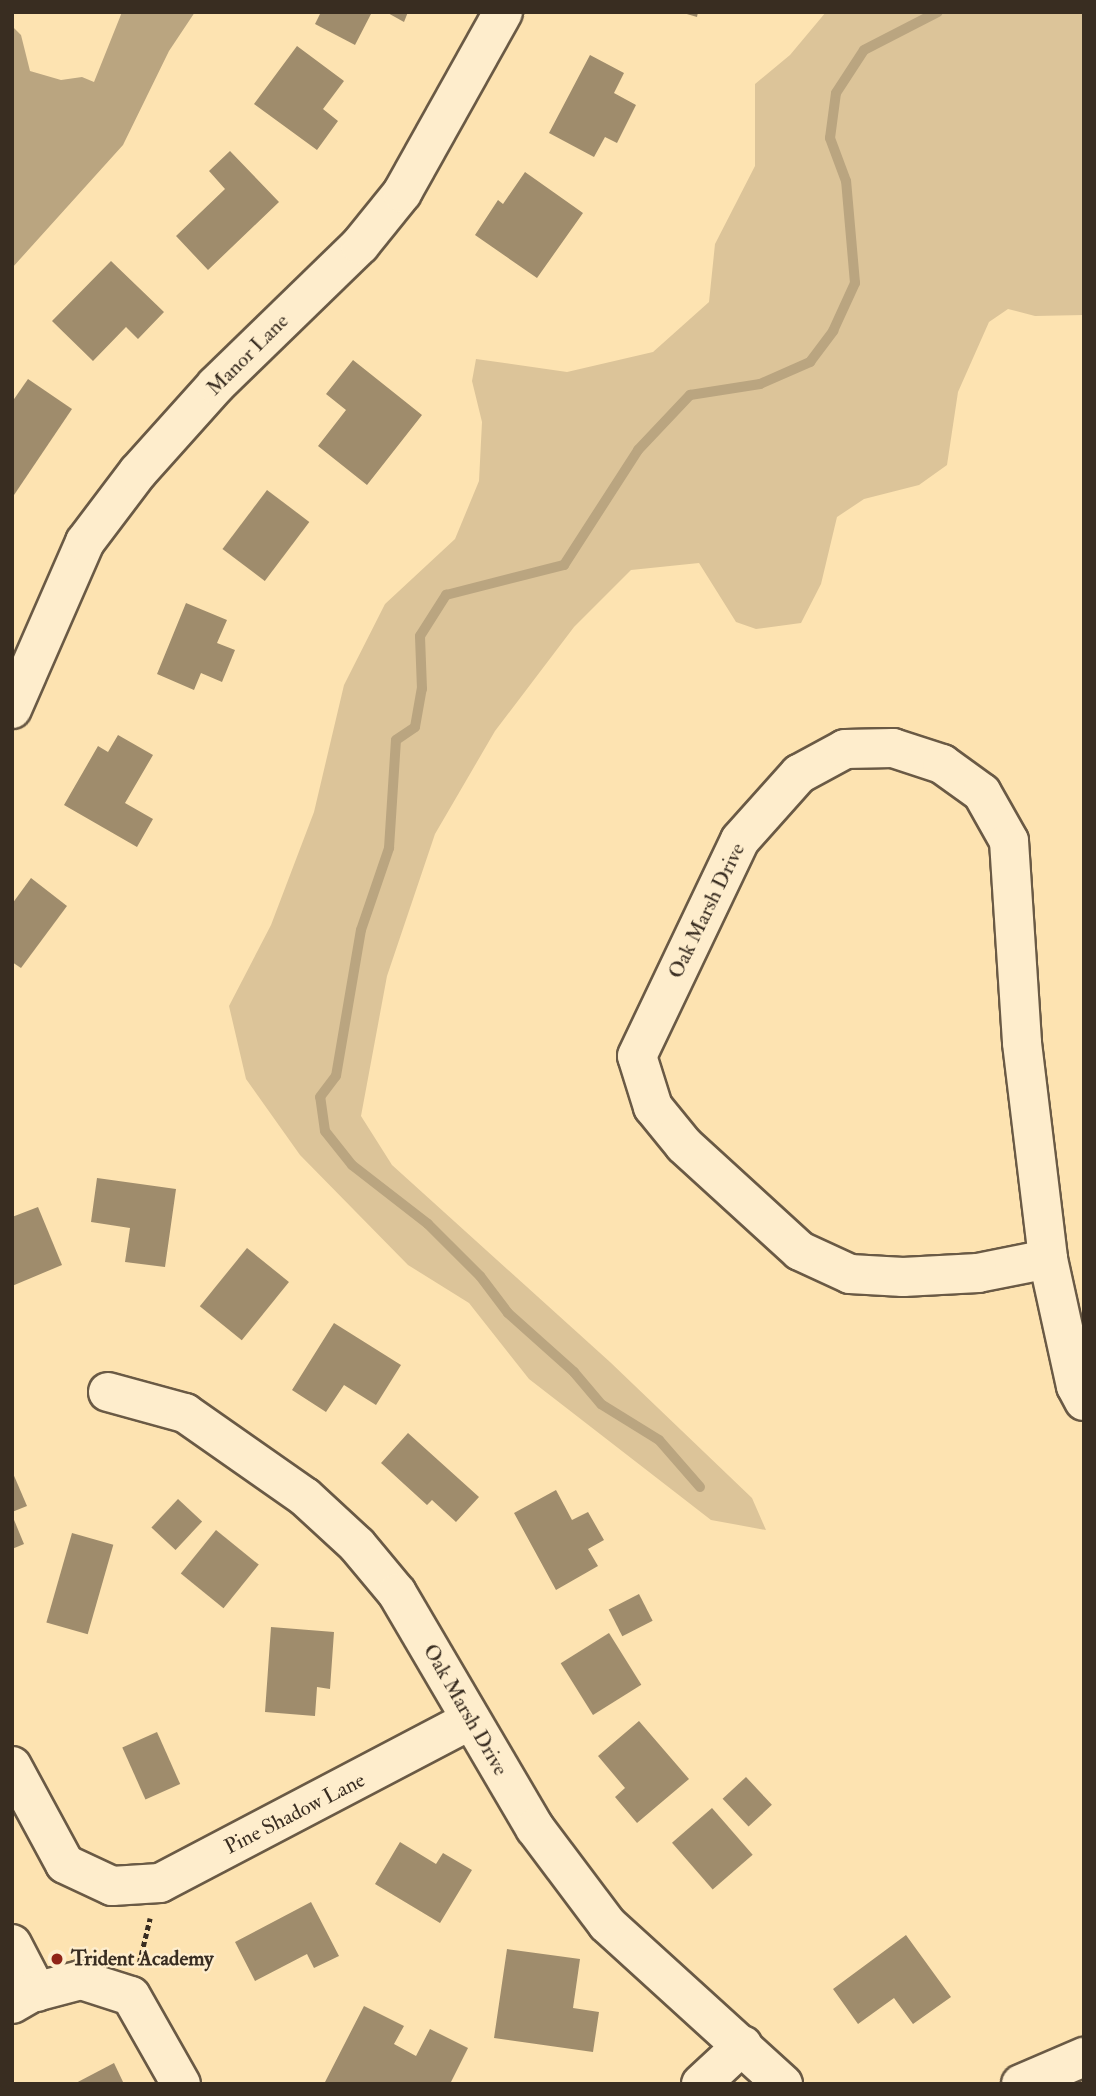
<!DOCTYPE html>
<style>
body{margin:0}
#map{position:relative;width:1096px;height:2096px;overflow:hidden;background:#fde3b1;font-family:"IM FELL Double Pica",serif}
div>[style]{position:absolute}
.green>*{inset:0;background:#dcc499}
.water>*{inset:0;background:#baa580}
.stream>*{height:10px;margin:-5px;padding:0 5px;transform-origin:5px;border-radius:5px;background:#baa580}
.building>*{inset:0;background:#9f8c6c;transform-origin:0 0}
.path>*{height:4.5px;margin-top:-2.25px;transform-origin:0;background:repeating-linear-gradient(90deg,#392d21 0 5px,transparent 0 8.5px)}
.roads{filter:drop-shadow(2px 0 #6a5a45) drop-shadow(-2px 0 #6a5a45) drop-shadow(0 2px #6a5a45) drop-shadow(0 -2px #6a5a45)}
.minor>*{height:38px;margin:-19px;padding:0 19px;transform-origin:19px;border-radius:19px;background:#feedcc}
.dots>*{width:19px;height:19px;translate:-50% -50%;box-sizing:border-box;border:4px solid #feedcc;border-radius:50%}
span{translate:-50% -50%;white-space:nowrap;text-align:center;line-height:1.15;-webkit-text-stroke:5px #feedcc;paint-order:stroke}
.street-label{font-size:21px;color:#392d21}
.poi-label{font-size:21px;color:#392d21;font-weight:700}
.left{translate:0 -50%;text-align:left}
.frame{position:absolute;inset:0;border:14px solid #392d21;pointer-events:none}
</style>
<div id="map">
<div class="green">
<div style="clip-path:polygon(826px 12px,1084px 12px,1084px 315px,1035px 316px,1008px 309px,989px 322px,958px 392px,947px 465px,919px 485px,864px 499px,837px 517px,821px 584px,801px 623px,756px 629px,736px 622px,699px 563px,631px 570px,574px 627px,495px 731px,435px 834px,387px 976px,361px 1116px,392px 1165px,610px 1362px,752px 1498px,766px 1530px,711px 1520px,529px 1379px,469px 1303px,408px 1265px,300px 1155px,246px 1079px,229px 1006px,271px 925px,314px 812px,344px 685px,385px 604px,455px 539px,479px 481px,482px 422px,472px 381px,476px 359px,567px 372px,653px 352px,709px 302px,715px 244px,755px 166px,755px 84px,790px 55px)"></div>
</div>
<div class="water">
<div style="clip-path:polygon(122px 12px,195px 12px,169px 51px,123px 145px,12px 268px,12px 26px,21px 35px,30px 71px,61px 80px,82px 77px,94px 82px)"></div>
</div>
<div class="stream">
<div style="left:700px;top:1487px;width:62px;rotate:-131.1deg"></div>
<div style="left:659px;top:1440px;width:68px;rotate:-148.2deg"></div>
<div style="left:601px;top:1404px;width:42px;rotate:-130.2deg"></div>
<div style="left:574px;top:1372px;width:89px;rotate:-138.2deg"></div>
<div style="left:508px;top:1313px;width:46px;rotate:-127.1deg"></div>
<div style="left:480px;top:1276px;width:74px;rotate:-135deg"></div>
<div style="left:428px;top:1224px;width:96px;rotate:-142.2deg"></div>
<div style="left:352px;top:1165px;width:43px;rotate:-128.5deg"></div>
<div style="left:325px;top:1131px;width:34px;rotate:-98deg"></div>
<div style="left:320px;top:1097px;width:26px;rotate:-53deg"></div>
<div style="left:336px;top:1076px;width:148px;rotate:-80.3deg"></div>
<div style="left:361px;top:930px;width:87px;rotate:-71.1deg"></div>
<div style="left:389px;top:848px;width:108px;rotate:-86.3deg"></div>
<div style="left:396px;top:740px;width:23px;rotate:-34deg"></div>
<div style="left:415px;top:727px;width:39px;rotate:-80deg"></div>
<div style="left:422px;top:689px;width:53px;rotate:-92.2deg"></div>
<div style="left:420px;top:636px;width:49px;rotate:-57.6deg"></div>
<div style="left:446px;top:595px;width:122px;rotate:-14.3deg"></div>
<div style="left:564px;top:565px;width:137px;rotate:-57.2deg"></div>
<div style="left:638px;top:450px;width:76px;rotate:-46.6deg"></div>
<div style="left:690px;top:395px;width:71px;rotate:-8.9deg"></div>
<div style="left:760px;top:384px;width:55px;rotate:-23.7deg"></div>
<div style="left:810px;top:362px;width:39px;rotate:-53deg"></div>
<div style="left:833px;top:331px;width:53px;rotate:-65.4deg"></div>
<div style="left:855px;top:283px;width:102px;rotate:-95deg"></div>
<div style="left:846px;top:181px;width:46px;rotate:-110.4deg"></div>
<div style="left:830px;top:138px;width:45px;rotate:-82.4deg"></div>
<div style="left:836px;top:93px;width:51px;rotate:-56.9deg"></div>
<div style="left:864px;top:50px;width:83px;rotate:-27.2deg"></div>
</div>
<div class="building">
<div style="clip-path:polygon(321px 12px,372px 12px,355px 45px,315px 24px)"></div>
<div style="clip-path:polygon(386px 12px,408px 12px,404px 22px)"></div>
<div style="clip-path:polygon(680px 12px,698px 12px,697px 17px)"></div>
<div style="clip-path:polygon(297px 46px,344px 81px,323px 109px,338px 121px,317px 150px,254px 104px)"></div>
<div style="clip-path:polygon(590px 55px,624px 73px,614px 93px,636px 105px,617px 143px,605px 137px,594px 157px,549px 133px)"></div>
<div style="clip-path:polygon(230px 151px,279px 202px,208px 270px,176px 236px,225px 189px,209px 171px)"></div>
<div style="clip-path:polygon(525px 172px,583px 213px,537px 278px,475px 235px,498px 200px,503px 204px)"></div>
<div style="clip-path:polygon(111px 261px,164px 312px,138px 339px,126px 327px,93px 361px,52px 321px)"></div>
<div style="clip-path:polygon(353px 360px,422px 415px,367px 485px,318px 446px,346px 410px,326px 394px)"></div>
<div style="clip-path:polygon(28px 379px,72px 409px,12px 498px,12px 402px)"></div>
<div style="left:267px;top:490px;width:53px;height:74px;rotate:37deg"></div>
<div style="clip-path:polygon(186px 603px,227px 620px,217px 643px,235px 650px,222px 682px,201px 673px,194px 690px,157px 674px)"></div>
<div style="clip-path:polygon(118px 735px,153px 755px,125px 803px,153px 819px,137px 847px,64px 805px,98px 746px,108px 752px)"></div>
<div style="clip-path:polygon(31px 878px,67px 906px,21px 968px,12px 962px,12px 904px)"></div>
<div style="clip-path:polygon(97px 1178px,176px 1189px,165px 1267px,125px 1262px,130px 1228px,91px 1222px)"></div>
<div style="clip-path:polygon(38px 1207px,62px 1265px,12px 1286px,12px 1217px)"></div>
<div style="left:247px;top:1248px;width:54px;height:75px;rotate:39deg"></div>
<div style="clip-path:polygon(334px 1323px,401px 1365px,376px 1405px,344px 1385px,326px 1412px,292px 1390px)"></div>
<div style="clip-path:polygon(408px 1433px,479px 1497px,456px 1522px,432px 1500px,427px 1505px,381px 1463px)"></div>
<div style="clip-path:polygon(12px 1471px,27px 1506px,12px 1512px)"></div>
<div style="clip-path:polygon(556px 1490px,572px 1520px,588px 1512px,604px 1540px,588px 1549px,598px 1566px,556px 1590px,514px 1513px)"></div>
<div style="left:178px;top:1499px;width:33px;height:39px;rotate:43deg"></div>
<div style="clip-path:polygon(12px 1515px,24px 1544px,12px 1549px)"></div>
<div style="left:216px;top:1530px;width:55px;height:56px;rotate:39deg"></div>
<div style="left:72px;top:1533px;width:43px;height:93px;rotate:16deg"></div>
<div style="left:639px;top:1594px;width:30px;height:34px;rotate:63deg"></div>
<div style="clip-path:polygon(271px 1627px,334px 1632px,330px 1689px,317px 1687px,315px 1716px,265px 1712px)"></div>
<div style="left:609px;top:1633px;width:61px;height:57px;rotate:58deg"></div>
<div style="clip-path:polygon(639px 1721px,689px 1779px,637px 1823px,615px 1797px,625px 1788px,598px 1756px)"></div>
<div style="left:157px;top:1732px;width:57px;height:38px;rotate:66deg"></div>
<div style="left:746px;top:1777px;width:38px;height:32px;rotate:47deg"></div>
<div style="left:712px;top:1808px;width:62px;height:53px;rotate:49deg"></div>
<div style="clip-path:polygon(400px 1842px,436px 1864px,443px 1853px,472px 1870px,440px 1923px,375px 1884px)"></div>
<div style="clip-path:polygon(311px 1902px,339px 1956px,314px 1968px,307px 1954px,255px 1981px,235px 1942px)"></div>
<div style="clip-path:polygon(906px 1935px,951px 1997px,913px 2024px,894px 1998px,858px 2024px,833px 1989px)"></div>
<div style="clip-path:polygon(507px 1949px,580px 1959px,573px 2008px,599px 2012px,593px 2052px,494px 2038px)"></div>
<div style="clip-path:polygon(364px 2006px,404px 2026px,394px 2044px,416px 2056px,430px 2029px,468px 2048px,450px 2084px,324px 2084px)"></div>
<div style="clip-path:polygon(114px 2063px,124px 2084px,74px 2084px)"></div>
</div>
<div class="path">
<div style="left:139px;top:1963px;width:46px;rotate:-76.3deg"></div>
</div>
<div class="roads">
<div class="minor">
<div style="left:12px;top:709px;width:182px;rotate:-66.4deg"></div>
<div style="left:85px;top:542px;width:88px;rotate:-52.9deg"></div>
<div style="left:138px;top:472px;width:117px;rotate:-48.1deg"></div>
<div style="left:216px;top:385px;width:201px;rotate:-44.2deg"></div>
<div style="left:360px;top:245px;width:67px;rotate:-51.1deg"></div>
<div style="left:402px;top:193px;width:207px;rotate:-60.8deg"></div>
<div style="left:893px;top:748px;width:52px;rotate:18.1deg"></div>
<div style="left:942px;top:764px;width:49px;rotate:35.9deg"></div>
<div style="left:982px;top:793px;width:55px;rotate:60.6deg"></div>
<div style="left:1009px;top:841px;width:202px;rotate:86.3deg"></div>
<div style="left:1022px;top:1043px;width:218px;rotate:83.1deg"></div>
<div style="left:1048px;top:1259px;width:71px;rotate:168.7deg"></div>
<div style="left:978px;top:1273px;width:75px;rotate:176.9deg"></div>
<div style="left:903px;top:1277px;width:53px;rotate:-176.8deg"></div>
<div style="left:850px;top:1274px;width:55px;rotate:-155.3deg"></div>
<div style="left:800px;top:1251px;width:157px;rotate:-137.6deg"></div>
<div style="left:684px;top:1145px;width:49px;rotate:-129.2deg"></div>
<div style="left:653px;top:1107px;width:53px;rotate:-107.4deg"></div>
<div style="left:637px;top:1056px;width:239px;rotate:-64.5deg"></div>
<div style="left:740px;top:840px;width:89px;rotate:-48.2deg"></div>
<div style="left:799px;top:774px;width:52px;rotate:-28.5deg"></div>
<div style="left:845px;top:749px;width:48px;rotate:-1.2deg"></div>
<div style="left:1048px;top:1259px;width:130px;rotate:77.6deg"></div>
<div style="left:1076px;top:1386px;width:17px;rotate:62deg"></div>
<div style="left:108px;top:1392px;width:80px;rotate:15.3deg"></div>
<div style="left:185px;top:1413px;width:146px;rotate:35deg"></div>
<div style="left:305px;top:1497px;width:71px;rotate:42.7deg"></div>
<div style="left:357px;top:1545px;width:62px;rotate:50.2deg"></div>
<div style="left:397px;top:1593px;width:273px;rotate:59.6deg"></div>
<div style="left:535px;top:1828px;width:120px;rotate:53.1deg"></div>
<div style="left:607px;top:1924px;width:238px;rotate:42.3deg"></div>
<div style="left:12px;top:1766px;width:111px;rotate:61.6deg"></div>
<div style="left:65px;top:1864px;width:52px;rotate:25.1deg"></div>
<div style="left:112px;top:1886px;width:48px;rotate:-3.6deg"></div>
<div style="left:160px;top:1883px;width:351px;rotate:-27.7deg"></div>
<div style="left:12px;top:1944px;width:54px;rotate:62.5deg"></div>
<div style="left:12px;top:2004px;width:22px;rotate:-30deg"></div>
<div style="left:31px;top:1993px;width:52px;rotate:-14.6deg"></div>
<div style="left:81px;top:1980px;width:52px;rotate:17.7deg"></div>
<div style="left:131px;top:1996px;width:101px;rotate:60.4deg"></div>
<div style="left:701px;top:2084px;width:57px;rotate:-42.9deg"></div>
<div style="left:1021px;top:2084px;width:69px;rotate:-23.2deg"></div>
</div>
</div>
<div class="dots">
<div style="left:57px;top:1959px;background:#8f2418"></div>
</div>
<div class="street-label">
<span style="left:248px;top:355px;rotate:-45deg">Manor Lane</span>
<span style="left:707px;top:911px;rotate:-64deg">Oak Marsh Drive</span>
<span style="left:465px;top:1710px;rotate:60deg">Oak Marsh Drive</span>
<span style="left:295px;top:1814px;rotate:-27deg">Pine Shadow Lane</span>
</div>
<div class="poi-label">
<span class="left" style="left:71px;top:1959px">Trident Academy</span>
</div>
<div class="frame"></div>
</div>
